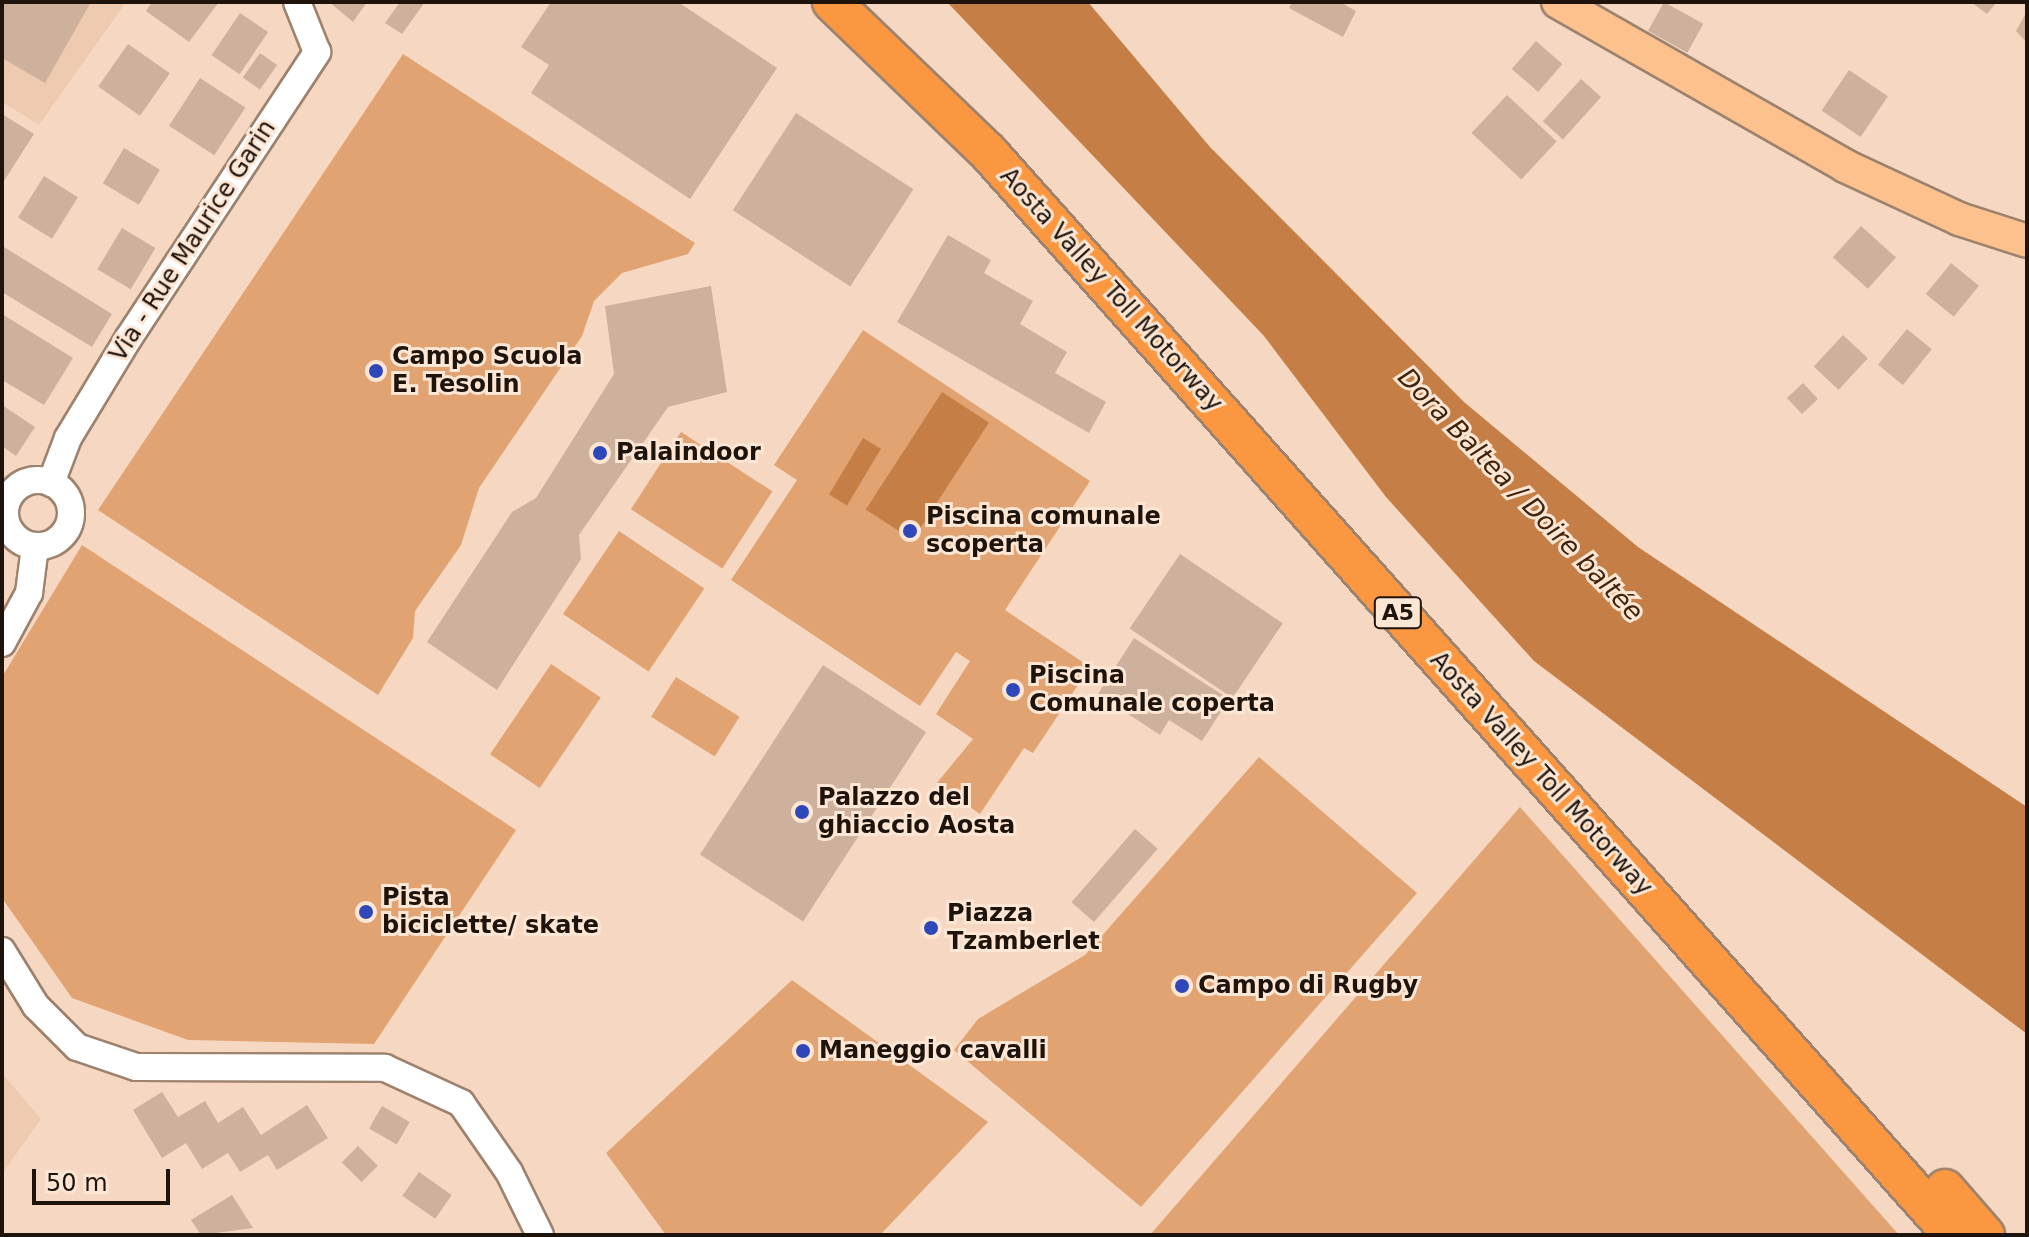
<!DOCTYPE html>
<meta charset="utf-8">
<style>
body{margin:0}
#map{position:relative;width:2029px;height:1237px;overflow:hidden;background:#f6d8c2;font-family:"DejaVu Sans",sans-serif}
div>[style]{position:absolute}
.built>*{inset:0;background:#eecab1}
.green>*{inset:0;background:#e2a372;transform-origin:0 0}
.water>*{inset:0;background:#c57f46;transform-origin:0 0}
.building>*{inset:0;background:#ceb19c;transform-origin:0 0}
.roads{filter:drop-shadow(2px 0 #9d826e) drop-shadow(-2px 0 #9d826e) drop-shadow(0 2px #9d826e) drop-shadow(0 -2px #9d826e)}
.minor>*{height:26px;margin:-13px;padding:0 13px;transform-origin:13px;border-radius:13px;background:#fff}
.minor>.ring{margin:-13px;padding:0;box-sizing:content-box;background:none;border:26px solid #fff;border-radius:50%}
.major>*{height:32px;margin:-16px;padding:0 16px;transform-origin:16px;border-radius:16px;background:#fcc18c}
.highway>*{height:38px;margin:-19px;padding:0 19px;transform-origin:19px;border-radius:19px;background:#fa9740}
.dots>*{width:22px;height:22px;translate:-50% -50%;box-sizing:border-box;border:4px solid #fee6d5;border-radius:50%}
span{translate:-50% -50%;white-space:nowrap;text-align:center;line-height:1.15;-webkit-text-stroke:6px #fee6d5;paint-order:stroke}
.shield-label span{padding:2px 6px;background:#fee6d5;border:2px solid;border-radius:6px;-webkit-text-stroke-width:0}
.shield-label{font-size:22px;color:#1e140c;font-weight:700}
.street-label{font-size:24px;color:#1e140c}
.poi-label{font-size:24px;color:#1e140c;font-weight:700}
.left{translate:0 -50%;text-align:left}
.water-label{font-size:26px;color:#40230a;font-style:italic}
.frame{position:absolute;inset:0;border:4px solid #1e140c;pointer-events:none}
.scale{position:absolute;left:32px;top:1169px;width:138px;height:36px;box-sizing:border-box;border:4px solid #1e140c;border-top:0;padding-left:10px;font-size:24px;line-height:28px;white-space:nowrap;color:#1e140c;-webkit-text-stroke:6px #fee6d5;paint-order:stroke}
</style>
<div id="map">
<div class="built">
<div style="clip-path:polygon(2px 2px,126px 2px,39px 125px,2px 102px)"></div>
<div style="clip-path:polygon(2px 1073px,41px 1119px,2px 1174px)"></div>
</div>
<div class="green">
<div style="clip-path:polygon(403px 54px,695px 243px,688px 254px,622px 273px,594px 301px,582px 336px,479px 488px,461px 545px,415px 611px,413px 638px,378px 695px,98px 510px)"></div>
<div style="clip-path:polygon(863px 330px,1090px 481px,1005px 610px,1090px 667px,1033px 753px,1024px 748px,980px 814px,936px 784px,973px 739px,936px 714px,970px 661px,956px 652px,920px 706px,731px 580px,797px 480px,774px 465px)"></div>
<div style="left:681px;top:432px;width:109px;height:92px;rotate:33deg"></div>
<div style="left:619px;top:531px;width:103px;height:100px;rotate:34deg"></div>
<div style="clip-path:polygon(82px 545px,516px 830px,374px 1044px,188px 1040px,72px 998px,2px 898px,2px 677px)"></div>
<div style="left:551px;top:664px;width:60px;height:109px;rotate:34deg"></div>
<div style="left:676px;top:677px;width:75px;height:47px;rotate:32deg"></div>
<div style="clip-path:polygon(1259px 757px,1417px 893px,1141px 1207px,954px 1050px,978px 1019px,1085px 955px)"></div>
<div style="clip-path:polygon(1520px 807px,1899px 1235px,1150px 1235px)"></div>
<div style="clip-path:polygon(792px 980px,988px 1122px,880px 1235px,666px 1235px,606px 1153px)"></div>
</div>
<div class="water">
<div style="clip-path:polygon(947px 2px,1088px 2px,1210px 147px,1464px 402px,1638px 547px,2027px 807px,2027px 1034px,1534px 661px,1386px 497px,1264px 336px)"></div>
<div style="left:942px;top:392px;width:56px;height:140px;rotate:33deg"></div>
<div style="left:863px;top:438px;width:21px;height:66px;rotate:31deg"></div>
</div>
<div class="building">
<div style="clip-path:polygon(2px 2px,91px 2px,45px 83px,2px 58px)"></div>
<div style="clip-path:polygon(152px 2px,219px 2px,189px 42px,146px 11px)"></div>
<div style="clip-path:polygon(329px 2px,367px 2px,353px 22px)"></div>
<div style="clip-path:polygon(400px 2px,425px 2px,402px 34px,385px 23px)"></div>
<div style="clip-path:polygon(551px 2px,678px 2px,777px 68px,690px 199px,531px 93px,549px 65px,521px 47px)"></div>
<div style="clip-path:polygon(1292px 2px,1340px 2px,1356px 11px,1343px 37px,1289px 8px)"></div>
<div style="left:1664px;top:2px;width:45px;height:33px;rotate:29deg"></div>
<div style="clip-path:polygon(1971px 2px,1997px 2px,1987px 14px)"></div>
<div style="clip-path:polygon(2027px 11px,2027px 43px,2016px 31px)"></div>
<div style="left:240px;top:13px;width:34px;height:51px;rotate:34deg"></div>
<div style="left:1536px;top:41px;width:35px;height:37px;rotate:41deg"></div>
<div style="left:128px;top:44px;width:51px;height:52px;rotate:35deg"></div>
<div style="left:260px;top:53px;width:21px;height:30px;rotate:35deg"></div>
<div style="left:1849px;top:70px;width:47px;height:49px;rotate:34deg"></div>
<div style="left:200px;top:78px;width:54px;height:57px;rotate:33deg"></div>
<div style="left:1581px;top:79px;width:27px;height:57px;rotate:42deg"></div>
<div style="left:1507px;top:95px;width:68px;height:52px;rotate:43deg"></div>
<div style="left:796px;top:113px;width:140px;height:116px;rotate:33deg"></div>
<div style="clip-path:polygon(2px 114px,34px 134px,2px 184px)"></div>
<div style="left:124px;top:148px;width:42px;height:41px;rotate:31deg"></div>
<div style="left:44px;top:176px;width:40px;height:49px;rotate:32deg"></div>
<div style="left:1861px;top:226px;width:47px;height:42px;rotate:42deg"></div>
<div style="left:122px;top:228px;width:39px;height:48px;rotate:31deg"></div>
<div style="clip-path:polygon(948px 235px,991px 260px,984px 273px,1033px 301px,1020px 324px,1067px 352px,1055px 373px,1106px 402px,1089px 433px,897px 322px)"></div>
<div style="clip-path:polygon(4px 247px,112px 314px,92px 347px,2px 292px)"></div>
<div style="left:1951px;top:263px;width:36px;height:40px;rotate:39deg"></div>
<div style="clip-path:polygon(711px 286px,727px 392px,668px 407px,579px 535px,581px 559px,497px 690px,427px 642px,512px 512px,536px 498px,614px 374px,605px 306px)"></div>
<div style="clip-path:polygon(2px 314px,73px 358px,44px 405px,2px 380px)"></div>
<div style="left:1907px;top:329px;width:32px;height:46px;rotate:39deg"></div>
<div style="left:1843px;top:335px;width:34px;height:43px;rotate:43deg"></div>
<div style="left:1803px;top:383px;width:22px;height:22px;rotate:47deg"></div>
<div style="clip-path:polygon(2px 405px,35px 427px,16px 456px,2px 446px)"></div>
<div style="left:1180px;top:554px;width:124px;height:90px;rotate:34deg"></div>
<div style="clip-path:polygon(1134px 638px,1229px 699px,1202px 741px,1169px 720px,1160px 735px,1098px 694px)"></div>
<div style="left:823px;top:665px;width:123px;height:226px;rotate:33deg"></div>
<div style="left:1135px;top:829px;width:30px;height:97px;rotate:41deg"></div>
<div style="clip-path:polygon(162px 1092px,178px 1117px,205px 1101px,218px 1123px,243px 1107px,261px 1135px,307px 1105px,328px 1138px,277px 1170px,268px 1155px,240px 1172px,228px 1153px,202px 1169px,186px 1143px,162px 1158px,133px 1110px)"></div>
<div style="left:382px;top:1106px;width:32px;height:26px;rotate:30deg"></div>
<div style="left:358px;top:1146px;width:28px;height:23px;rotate:45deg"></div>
<div style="left:419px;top:1172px;width:40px;height:29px;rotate:35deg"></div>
<div style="clip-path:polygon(232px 1195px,253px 1228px,201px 1235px,191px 1220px)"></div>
</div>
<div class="roads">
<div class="minor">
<div class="ring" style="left:5px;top:480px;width:40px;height:40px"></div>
<div style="left:51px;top:483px;width:48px;rotate:-69.3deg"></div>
<div style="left:68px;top:438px;width:116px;rotate:-58.8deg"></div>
<div style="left:128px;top:339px;width:344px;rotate:-56.6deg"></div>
<div style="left:317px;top:52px;width:54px;rotate:-111.8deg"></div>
<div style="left:2px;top:643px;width:57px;rotate:-61.6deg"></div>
<div style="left:29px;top:593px;width:46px;rotate:-82.6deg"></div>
<div style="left:2px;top:951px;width:65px;rotate:58.3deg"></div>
<div style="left:36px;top:1006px;width:58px;rotate:45deg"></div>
<div style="left:77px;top:1047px;width:62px;rotate:18.7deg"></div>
<div style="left:136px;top:1067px;width:249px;rotate:0.2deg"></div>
<div style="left:385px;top:1068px;width:84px;rotate:24.7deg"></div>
<div style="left:461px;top:1103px;width:84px;rotate:55.2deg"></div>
<div style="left:509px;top:1172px;width:70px;rotate:63.8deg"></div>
</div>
<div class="major">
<div style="left:1558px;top:2px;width:331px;rotate:29.7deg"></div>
<div style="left:1845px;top:166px;width:126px;rotate:24.9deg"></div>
<div style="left:1959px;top:219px;width:71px;rotate:17.9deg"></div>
</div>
<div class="highway">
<div style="left:832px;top:2px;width:216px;rotate:43.9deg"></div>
<div style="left:988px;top:152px;width:1451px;rotate:48.3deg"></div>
<div style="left:1945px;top:1189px;width:61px;rotate:49deg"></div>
</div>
</div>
<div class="dots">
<div style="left:376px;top:371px;background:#2e48b9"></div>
<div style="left:600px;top:453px;background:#2e48b9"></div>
<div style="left:910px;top:531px;background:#2e48b9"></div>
<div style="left:1013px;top:690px;background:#2e48b9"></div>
<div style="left:802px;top:812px;background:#2e48b9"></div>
<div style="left:366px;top:912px;background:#2e48b9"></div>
<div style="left:931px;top:928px;background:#2e48b9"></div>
<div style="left:1182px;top:986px;background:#2e48b9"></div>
<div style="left:803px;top:1051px;background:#2e48b9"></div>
</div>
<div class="shield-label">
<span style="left:1398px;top:613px">A5</span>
</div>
<div class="street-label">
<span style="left:193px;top:241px;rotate:-57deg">Via - Rue Maurice Garin</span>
<span style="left:1111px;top:290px;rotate:48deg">Aosta Valley Toll Motorway</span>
<span style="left:1541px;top:774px;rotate:48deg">Aosta Valley Toll Motorway</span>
</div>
<div class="poi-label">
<span class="left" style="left:392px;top:371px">Campo Scuola<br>E. Tesolin</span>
<span class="left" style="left:616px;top:453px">Palaindoor</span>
<span class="left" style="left:926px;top:531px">Piscina comunale<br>scoperta</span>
<span class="left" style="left:1029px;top:690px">Piscina<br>Comunale coperta</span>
<span class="left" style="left:818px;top:812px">Palazzo del<br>ghiaccio Aosta</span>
<span class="left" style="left:382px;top:912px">Pista<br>biciclette/ skate</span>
<span class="left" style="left:947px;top:928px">Piazza<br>Tzamberlet</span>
<span class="left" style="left:1198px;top:986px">Campo di Rugby</span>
<span class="left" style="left:819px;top:1051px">Maneggio cavalli</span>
</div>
<div class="water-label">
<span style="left:1520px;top:495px;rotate:46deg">Dora Baltea / Doire baltée</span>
</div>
<div class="frame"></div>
<div class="scale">50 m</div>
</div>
